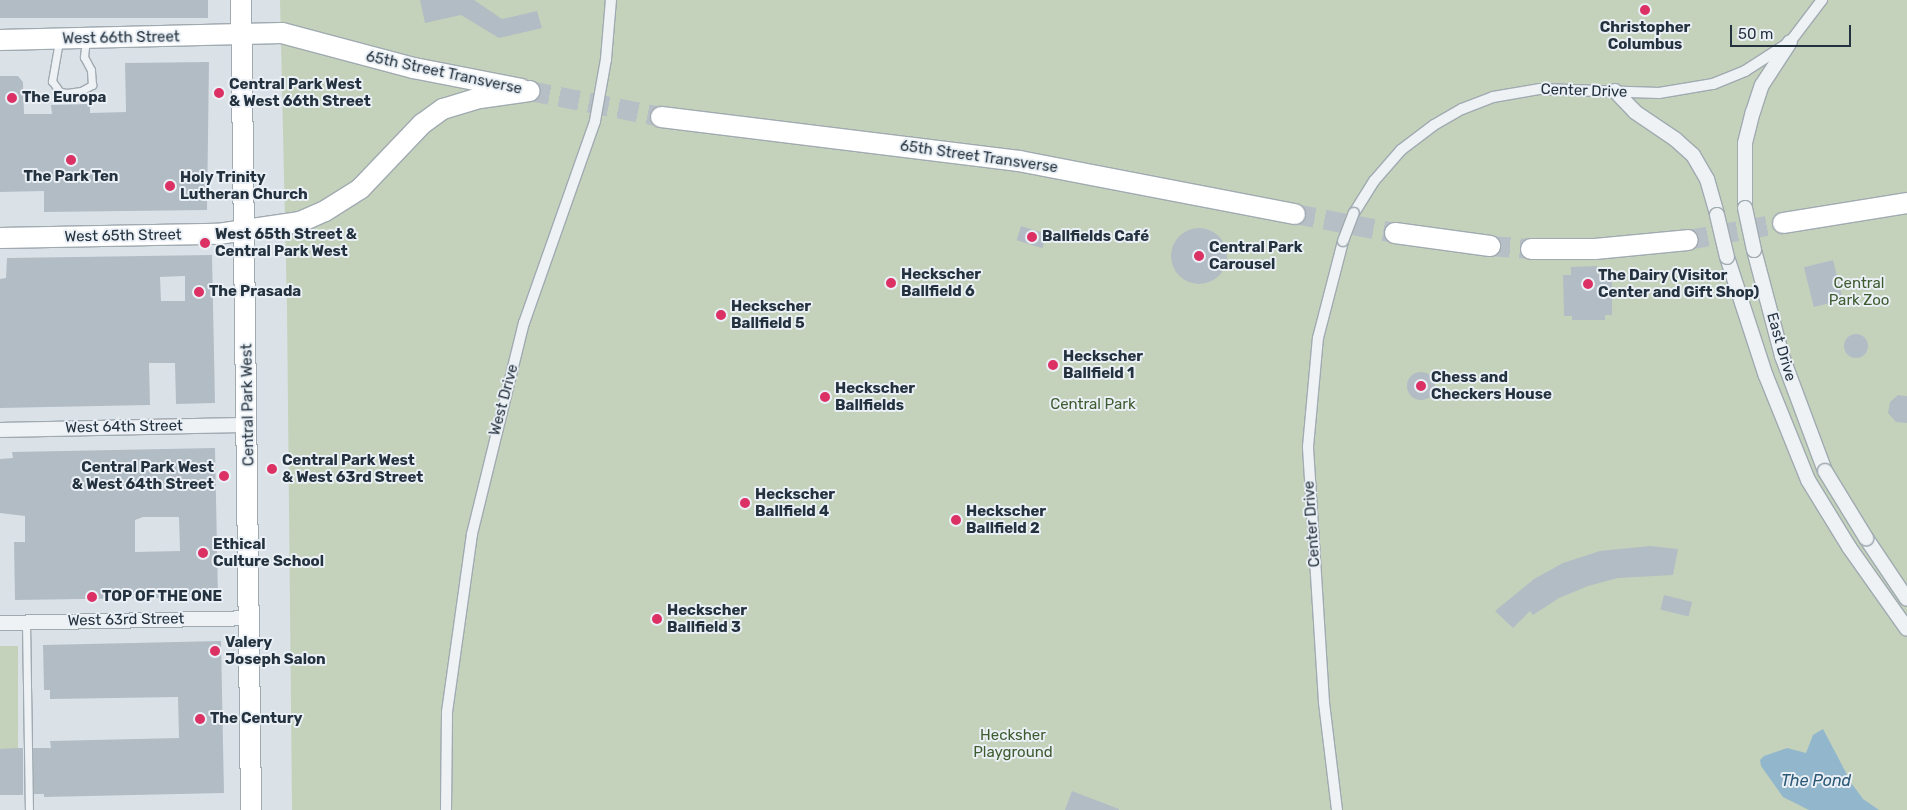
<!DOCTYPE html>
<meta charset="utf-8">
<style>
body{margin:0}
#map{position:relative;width:1907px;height:810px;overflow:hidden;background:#dbe2e7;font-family:Rubik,sans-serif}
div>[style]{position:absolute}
.green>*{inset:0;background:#c4d2bb;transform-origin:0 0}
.water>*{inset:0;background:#92b6cc}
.building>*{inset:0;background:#b2bcc5;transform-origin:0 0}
.round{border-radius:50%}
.secondary-tunnel>*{height:20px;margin-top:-10px;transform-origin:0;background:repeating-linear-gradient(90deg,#b6bfc5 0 20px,transparent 0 30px)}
.roads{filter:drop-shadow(1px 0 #a0aab1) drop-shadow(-1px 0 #a0aab1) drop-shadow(0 1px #a0aab1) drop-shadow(0 -1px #a0aab1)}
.service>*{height:7px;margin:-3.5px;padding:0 3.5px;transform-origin:3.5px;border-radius:3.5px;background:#eef2f5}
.pedestrian>*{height:10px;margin:-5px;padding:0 5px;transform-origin:5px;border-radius:5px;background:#eef2f5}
.minor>*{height:14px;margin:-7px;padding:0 7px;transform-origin:7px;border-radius:7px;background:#eef2f5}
.secondary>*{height:20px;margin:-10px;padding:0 10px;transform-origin:10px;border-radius:10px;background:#fff}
.bridges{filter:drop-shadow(1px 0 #a0aab1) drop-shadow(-1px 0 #a0aab1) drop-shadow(0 1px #a0aab1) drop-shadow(0 -1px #a0aab1)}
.pedestrian-bridge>*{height:10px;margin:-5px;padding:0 5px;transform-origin:5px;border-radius:5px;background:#eef2f5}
.minor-bridge>*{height:14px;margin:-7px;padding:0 7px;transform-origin:7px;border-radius:7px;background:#eef2f5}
.dots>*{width:14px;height:14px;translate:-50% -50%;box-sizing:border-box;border:2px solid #eaf0f5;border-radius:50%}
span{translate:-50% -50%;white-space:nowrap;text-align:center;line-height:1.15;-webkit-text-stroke:4px #eaf0f5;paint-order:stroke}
.poi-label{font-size:15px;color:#24323f;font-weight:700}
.left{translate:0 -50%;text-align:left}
.right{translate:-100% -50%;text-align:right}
.street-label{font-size:15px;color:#24323f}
.park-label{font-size:15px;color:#3f5c30}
.water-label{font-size:16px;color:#2a5876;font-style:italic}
.scale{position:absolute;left:1730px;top:25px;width:121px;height:22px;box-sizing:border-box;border:2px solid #24323f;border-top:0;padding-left:6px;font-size:15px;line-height:18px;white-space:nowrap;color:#24323f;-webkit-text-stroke:4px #eaf0f5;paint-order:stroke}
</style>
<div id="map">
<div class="green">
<div style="clip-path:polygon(280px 0,1907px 0,1907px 810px,292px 810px,287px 308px)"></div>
<div style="left:0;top:646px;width:18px;height:103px"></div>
</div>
<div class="water">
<div style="clip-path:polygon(1823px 729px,1852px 784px,1863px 799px,1879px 810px,1809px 810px,1783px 797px,1761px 766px,1760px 760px,1764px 756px,1787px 748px,1806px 753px,1813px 735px)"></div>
</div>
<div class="building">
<div style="left:0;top:0;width:208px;height:18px"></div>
<div style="clip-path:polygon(420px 0,474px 0,502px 19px,537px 11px,542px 28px,499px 38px,461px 15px,425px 23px)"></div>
<div style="clip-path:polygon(209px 62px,207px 210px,44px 212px,44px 191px,0 192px,0 76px,18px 76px,23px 82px,24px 114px,52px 114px,51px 105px,90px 104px,90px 113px,126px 112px,125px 63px)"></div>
<div style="left:1021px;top:226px;width:27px;height:15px;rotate:17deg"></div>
<div class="round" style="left:1171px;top:228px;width:56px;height:56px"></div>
<div style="clip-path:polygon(evenodd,212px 255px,215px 403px,176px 404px,175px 363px,149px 363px,150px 405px,0 408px,0 279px,6px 278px,7px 258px,212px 255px,185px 276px,185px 301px,161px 301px,160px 277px,185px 276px)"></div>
<div style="left:1833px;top:260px;width:41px;height:30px;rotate:76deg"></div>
<div style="clip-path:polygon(1597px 266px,1597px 274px,1612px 274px,1612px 315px,1605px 315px,1605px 320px,1572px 320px,1572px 316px,1564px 316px,1563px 275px,1571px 275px,1571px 267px)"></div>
<div class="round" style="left:1844px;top:334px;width:24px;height:24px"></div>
<div class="round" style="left:1407px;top:372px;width:28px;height:28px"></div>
<div style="clip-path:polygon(1898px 395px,1907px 396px,1907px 423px,1896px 422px,1888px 413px,1890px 402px)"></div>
<div style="clip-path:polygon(evenodd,215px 448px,218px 597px,15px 600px,14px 542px,25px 542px,25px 516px,0 513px,0 459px,13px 458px,12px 452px,215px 448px,143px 517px,179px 517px,180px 551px,135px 552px,135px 520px,143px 517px)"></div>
<div style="clip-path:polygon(1650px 546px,1678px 549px,1673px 575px,1618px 578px,1588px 586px,1559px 598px,1533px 615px,1530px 611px,1513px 628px,1495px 611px,1534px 579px,1563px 563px,1600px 551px)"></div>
<div style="left:1664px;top:595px;width:29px;height:15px;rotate:14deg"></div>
<div style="clip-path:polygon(221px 641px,224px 793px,44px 797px,44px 794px,34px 794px,33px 748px,51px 748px,50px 741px,179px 738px,178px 697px,50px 699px,50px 690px,44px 690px,43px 645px)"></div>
<div style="clip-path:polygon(17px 748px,23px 748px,23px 795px,0 795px,0 749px)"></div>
<div style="clip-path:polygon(1072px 791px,1119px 809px,1119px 810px,1065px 810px)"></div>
</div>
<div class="secondary-tunnel">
<div style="left:530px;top:91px;width:134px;rotate:11.2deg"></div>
<div style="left:1295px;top:214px;width:102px;rotate:10.8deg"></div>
<div style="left:1688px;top:240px;width:97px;rotate:-10.1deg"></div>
<div style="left:1490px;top:246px;width:41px;rotate:4.2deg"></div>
</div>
<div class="roads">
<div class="service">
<div style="left:59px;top:41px;width:41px;rotate:99.9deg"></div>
<div style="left:52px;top:81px;width:14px;rotate:54deg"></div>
<div style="left:60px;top:92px;width:7px;rotate:8deg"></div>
<div style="left:67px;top:93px;width:14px;rotate:-8deg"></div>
<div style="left:81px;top:91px;width:13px;rotate:-29deg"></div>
<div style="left:92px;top:85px;width:15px;rotate:-94deg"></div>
<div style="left:91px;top:70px;width:15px;rotate:-118deg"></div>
<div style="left:84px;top:57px;width:18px;rotate:-84deg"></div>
<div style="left:26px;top:622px;width:188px;rotate:89.1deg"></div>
</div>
<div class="pedestrian">
<div style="left:1354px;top:213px;width:38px;rotate:-58deg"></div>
<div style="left:1374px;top:181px;width:41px;rotate:-48.9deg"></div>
<div style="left:1401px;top:150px;width:41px;rotate:-37.1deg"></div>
<div style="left:1434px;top:125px;width:32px;rotate:-30deg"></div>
<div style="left:1462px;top:109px;width:33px;rotate:-21deg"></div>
<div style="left:1493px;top:97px;width:48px;rotate:-9.7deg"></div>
<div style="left:1540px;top:89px;width:119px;rotate:1.9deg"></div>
<div style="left:1659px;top:93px;width:55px;rotate:-9.5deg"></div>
<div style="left:1713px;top:84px;width:35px;rotate:-22deg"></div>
<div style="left:1745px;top:71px;width:54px;rotate:-32.8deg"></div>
<div style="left:1790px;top:42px;width:53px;rotate:-52.7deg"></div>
<div style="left:446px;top:810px;width:98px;rotate:-89.4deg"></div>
<div style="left:447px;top:712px;width:180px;rotate:-82deg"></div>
<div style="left:472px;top:534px;width:217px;rotate:-76.2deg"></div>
<div style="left:524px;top:323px;width:214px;rotate:-70.6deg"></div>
<div style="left:595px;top:121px;width:63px;rotate:-79.9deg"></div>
<div style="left:606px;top:59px;width:59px;rotate:-85.2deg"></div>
<div style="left:1337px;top:810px;width:109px;rotate:-96.9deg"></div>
<div style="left:1324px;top:702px;width:256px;rotate:-93.6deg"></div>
<div style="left:1308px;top:447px;width:109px;rotate:-84.8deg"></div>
<div style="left:1318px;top:338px;width:100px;rotate:-75.5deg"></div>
</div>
<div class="minor">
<div style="left:1615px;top:91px;width:29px;rotate:46deg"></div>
<div style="left:1635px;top:112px;width:48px;rotate:34deg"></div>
<div style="left:1675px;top:139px;width:24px;rotate:42deg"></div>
<div style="left:1693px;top:155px;width:28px;rotate:60deg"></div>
<div style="left:1707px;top:179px;width:37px;rotate:74deg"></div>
<div style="left:1745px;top:208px;width:65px;rotate:-90deg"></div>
<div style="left:1745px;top:143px;width:32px;rotate:-76deg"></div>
<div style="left:1753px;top:112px;width:28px;rotate:-72deg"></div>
<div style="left:1762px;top:85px;width:51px;rotate:-56.9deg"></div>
<div style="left:1754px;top:250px;width:110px;rotate:75.2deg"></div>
<div style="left:1782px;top:356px;width:123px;rotate:69.5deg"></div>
<div style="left:1727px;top:257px;width:125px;rotate:71.9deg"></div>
<div style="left:1766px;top:376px;width:112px;rotate:68deg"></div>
<div style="left:1808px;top:480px;width:79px;rotate:58.5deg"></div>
<div style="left:1849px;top:547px;width:100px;rotate:54.7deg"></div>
<div style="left:0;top:430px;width:248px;rotate:-1.2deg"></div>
<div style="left:1866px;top:538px;width:73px;rotate:56.1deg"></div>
<div style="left:0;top:623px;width:251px;rotate:-1.1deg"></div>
</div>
<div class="secondary">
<div style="left:241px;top:0;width:810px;rotate:89.29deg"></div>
<div style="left:0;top:40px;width:282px;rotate:-1.4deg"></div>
<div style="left:282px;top:33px;width:137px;rotate:14.9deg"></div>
<div style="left:414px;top:68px;width:109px;rotate:11.1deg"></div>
<div style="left:661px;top:117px;width:361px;rotate:7deg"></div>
<div style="left:1019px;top:161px;width:281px;rotate:10.9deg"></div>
<div style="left:1783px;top:223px;width:126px;rotate:-9.2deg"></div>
<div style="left:1395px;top:233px;width:96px;rotate:7.8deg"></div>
<div style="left:0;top:238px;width:218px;rotate:-1.1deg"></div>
<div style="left:218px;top:234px;width:83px;rotate:-8.3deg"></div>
<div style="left:300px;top:222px;width:27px;rotate:-24deg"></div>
<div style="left:325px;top:211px;width:41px;rotate:-32.2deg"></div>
<div style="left:360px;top:189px;width:90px;rotate:-46.4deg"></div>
<div style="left:422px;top:124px;width:26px;rotate:-36deg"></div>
<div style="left:443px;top:109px;width:39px;rotate:-17deg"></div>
<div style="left:480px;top:98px;width:50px;rotate:-8deg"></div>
<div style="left:1531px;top:249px;width:64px"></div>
<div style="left:1595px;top:249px;width:93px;rotate:-5.5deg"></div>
</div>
</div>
<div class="bridges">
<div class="pedestrian-bridge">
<div style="left:1343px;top:241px;width:30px;rotate:-69deg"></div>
</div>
<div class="minor-bridge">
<div style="left:1745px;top:208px;width:43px;rotate:77.9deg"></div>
<div style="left:1717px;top:215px;width:43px;rotate:76.6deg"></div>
<div style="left:1825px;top:471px;width:79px;rotate:58.5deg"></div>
</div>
</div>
<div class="dots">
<div style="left:1645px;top:10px;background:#db3164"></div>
<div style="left:219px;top:93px;background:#db3164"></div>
<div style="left:12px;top:98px;background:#db3164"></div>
<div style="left:71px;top:160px;background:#db3164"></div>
<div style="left:170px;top:186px;background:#db3164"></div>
<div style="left:1032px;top:237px;background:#db3164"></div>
<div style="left:205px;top:243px;background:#db3164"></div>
<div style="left:1199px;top:256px;background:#db3164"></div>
<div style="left:891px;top:283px;background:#db3164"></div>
<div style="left:1588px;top:284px;background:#db3164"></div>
<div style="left:199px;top:292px;background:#db3164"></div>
<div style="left:721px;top:315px;background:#db3164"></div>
<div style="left:1053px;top:365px;background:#db3164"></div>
<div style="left:1421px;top:386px;background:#db3164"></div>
<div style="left:825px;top:397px;background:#db3164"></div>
<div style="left:272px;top:469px;background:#db3164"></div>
<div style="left:224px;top:476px;background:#db3164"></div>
<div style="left:745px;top:503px;background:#db3164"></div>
<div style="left:956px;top:520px;background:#db3164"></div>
<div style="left:203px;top:553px;background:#db3164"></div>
<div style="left:92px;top:597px;background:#db3164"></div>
<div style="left:657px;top:619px;background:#db3164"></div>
<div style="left:215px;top:651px;background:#db3164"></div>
<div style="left:200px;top:719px;background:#db3164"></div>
</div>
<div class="poi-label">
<span style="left:1645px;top:36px">Christopher<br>Columbus</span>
<span class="left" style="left:229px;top:93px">Central Park West<br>&amp; West 66th Street</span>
<span class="left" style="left:22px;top:98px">The Europa</span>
<span style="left:71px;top:177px">The Park Ten</span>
<span class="left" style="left:180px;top:186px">Holy Trinity<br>Lutheran Church</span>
<span class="left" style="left:215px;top:243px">West 65th Street &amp;<br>Central Park West</span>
<span class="left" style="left:1042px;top:237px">Ballfields Café</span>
<span class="left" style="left:1209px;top:256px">Central Park<br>Carousel</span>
<span class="left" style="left:901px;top:283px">Heckscher<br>Ballfield 6</span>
<span class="left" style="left:1598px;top:284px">The Dairy (Visitor<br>Center and Gift Shop)</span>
<span class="left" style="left:209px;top:292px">The Prasada</span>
<span class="left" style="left:731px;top:315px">Heckscher<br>Ballfield 5</span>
<span class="left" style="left:1063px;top:365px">Heckscher<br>Ballfield 1</span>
<span class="left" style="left:1431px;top:386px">Chess and<br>Checkers House</span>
<span class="left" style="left:835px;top:397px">Heckscher<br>Ballfields</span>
<span class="left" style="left:282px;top:469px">Central Park West<br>&amp; West 63rd Street</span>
<span class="right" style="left:214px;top:476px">Central Park West<br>&amp; West 64th Street</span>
<span class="left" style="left:755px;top:503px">Heckscher<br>Ballfield 4</span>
<span class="left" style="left:966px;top:520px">Heckscher<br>Ballfield 2</span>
<span class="left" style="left:213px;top:553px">Ethical<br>Culture School</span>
<span class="left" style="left:102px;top:597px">TOP OF THE ONE</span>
<span class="left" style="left:667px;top:619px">Heckscher<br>Ballfield 3</span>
<span class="left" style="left:225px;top:651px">Valery<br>Joseph Salon</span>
<span class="left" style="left:210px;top:719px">The Century</span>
</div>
<div class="street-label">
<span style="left:121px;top:38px;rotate:-1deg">West 66th Street</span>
<span style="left:444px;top:73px;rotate:12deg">65th Street Transverse</span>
<span style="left:1584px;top:91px;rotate:2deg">Center Drive</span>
<span style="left:979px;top:157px;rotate:8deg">65th Street Transverse</span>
<span style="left:123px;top:236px;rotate:-1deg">West 65th Street</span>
<span style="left:1781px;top:347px;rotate:74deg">East Drive</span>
<span style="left:504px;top:400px;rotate:-75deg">West Drive</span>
<span style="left:248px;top:405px;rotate:-91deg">Central Park West</span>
<span style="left:124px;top:427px;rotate:-1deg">West 64th Street</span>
<span style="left:1312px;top:524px;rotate:-94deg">Center Drive</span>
<span style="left:126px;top:620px;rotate:-1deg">West 63rd Street</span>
</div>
<div class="park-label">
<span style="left:1859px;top:292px">Central<br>Park Zoo</span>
<span style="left:1093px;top:405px">Central Park</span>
<span style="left:1013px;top:744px">Hecksher<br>Playground</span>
</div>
<div class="water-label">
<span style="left:1816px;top:781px">The Pond</span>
</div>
<div class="scale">50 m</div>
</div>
